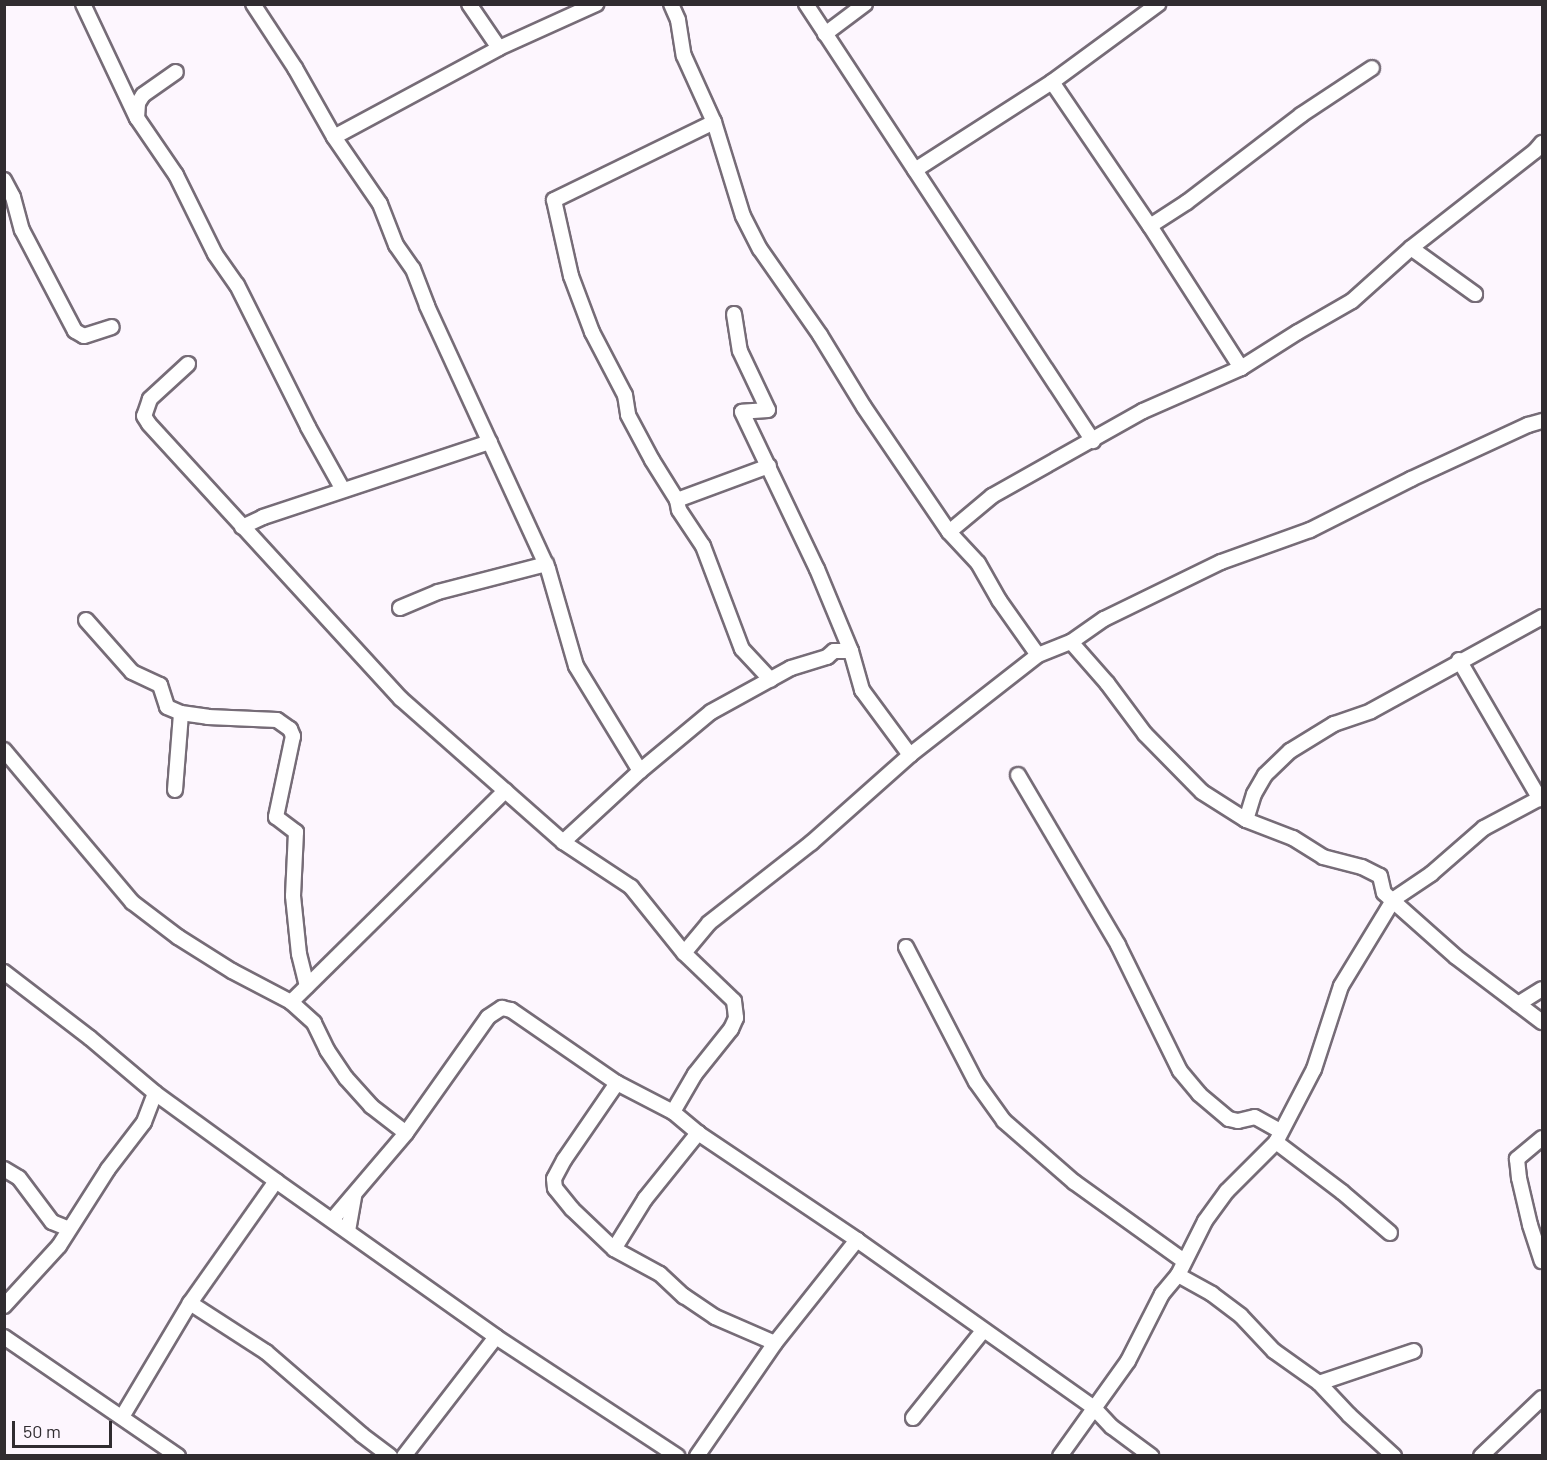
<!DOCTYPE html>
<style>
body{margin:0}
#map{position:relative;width:1547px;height:1460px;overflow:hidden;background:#fdf6fe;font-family:Barlow,sans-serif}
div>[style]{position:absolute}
.roads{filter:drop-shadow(2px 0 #766c77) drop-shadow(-2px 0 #766c77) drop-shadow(0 2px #766c77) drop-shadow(0 -2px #766c77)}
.minor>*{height:14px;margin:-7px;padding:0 7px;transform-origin:7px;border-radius:7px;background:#fff}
span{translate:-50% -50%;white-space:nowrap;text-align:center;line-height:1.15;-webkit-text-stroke:4.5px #fdf6fe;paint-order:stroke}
.frame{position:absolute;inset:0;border:6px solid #302c30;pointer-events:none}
.scale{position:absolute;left:12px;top:1421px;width:100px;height:27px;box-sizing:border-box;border:3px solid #302c30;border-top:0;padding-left:8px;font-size:18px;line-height:21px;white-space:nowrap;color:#302c30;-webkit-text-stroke:4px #fdf6fe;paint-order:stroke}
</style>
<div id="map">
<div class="roads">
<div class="minor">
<div style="left:83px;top:4px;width:126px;rotate:64.7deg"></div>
<div style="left:137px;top:118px;width:69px;rotate:55.6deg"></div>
<div style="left:176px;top:175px;width:88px;rotate:63.7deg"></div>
<div style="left:215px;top:254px;width:38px;rotate:55deg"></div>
<div style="left:237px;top:285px;width:159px;rotate:63.4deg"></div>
<div style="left:308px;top:427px;width:72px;rotate:60.9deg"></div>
<div style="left:253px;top:4px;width:77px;rotate:56.7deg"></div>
<div style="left:295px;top:68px;width:79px;rotate:60.5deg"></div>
<div style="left:334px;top:137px;width:81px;rotate:55.5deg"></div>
<div style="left:380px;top:204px;width:44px;rotate:68.7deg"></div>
<div style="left:396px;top:245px;width:29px;rotate:55deg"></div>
<div style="left:413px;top:269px;width:40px;rotate:69deg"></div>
<div style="left:427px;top:306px;width:289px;rotate:65.3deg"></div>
<div style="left:548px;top:569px;width:101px;rotate:73.9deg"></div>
<div style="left:576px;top:666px;width:123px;rotate:58.6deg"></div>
<div style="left:469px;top:4px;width:53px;rotate:55.7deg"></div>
<div style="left:671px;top:4px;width:17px;rotate:66deg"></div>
<div style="left:678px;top:20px;width:36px;rotate:81deg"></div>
<div style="left:684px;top:56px;width:72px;rotate:65.6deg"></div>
<div style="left:714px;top:122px;width:98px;rotate:72.9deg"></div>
<div style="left:743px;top:216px;width:37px;rotate:63deg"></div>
<div style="left:760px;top:249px;width:105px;rotate:55.1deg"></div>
<div style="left:820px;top:335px;width:84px;rotate:58.6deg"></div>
<div style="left:864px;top:407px;width:151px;rotate:55.8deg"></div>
<div style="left:949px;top:532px;width:42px;rotate:46.9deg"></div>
<div style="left:978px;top:563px;width:43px;rotate:60.4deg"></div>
<div style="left:999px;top:600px;width:67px;rotate:54.7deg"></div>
<div style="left:806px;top:4px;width:523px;rotate:56.71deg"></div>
<div style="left:825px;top:34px;width:50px;rotate:-36.9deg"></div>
<div style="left:1052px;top:82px;width:174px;rotate:55.8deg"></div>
<div style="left:1150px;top:226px;width:169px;rotate:57.3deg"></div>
<div style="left:137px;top:118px;width:15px;rotate:-86deg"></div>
<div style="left:138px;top:103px;width:9px;rotate:-58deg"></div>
<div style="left:143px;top:95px;width:40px;rotate:-34.9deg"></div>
<div style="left:714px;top:122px;width:178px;rotate:154deg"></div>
<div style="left:554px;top:200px;width:78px;rotate:77.4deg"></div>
<div style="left:571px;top:276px;width:60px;rotate:69.4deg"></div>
<div style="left:592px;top:332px;width:71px;rotate:62.4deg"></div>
<div style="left:625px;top:395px;width:20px;rotate:81deg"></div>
<div style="left:628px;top:415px;width:51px;rotate:61.9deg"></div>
<div style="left:652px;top:460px;width:47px;rotate:58deg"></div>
<div style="left:677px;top:500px;width:10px;rotate:79deg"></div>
<div style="left:679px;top:510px;width:43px;rotate:56.3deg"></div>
<div style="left:703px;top:546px;width:110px;rotate:69.3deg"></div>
<div style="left:742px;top:649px;width:42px;rotate:46.9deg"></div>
<div style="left:334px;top:137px;width:187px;rotate:-28.3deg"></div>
<div style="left:499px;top:48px;width:107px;rotate:-24.4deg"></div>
<div style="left:915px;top:170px;width:163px;rotate:-32.7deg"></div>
<div style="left:1052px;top:82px;width:132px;rotate:-36.3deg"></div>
<div style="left:4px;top:180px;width:19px;rotate:62deg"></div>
<div style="left:13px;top:197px;width:34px;rotate:75deg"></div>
<div style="left:22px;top:230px;width:114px;rotate:62.3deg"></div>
<div style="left:75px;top:331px;width:10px;rotate:29deg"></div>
<div style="left:84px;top:336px;width:29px;rotate:-18deg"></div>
<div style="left:1150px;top:226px;width:44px;rotate:-33deg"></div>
<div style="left:1187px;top:202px;width:143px;rotate:-37.3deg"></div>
<div style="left:1301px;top:115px;width:85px;rotate:-33.5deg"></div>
<div style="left:1411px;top:248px;width:79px;rotate:35.7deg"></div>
<div style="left:734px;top:314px;width:37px;rotate:81deg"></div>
<div style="left:740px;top:351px;width:65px;rotate:64.6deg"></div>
<div style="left:768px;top:410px;width:26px;rotate:176deg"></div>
<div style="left:742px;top:412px;width:174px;rotate:64.5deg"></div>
<div style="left:817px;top:569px;width:89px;rotate:67.5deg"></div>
<div style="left:188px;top:364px;width:52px;rotate:137.4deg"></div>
<div style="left:150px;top:399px;width:18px;rotate:109deg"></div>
<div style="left:144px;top:416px;width:9px;rotate:58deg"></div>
<div style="left:149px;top:424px;width:373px;rotate:47.5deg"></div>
<div style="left:401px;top:699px;width:216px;rotate:41.4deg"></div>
<div style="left:563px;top:842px;width:82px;rotate:33.5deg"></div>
<div style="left:631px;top:887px;width:85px;rotate:51.2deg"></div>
<div style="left:684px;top:953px;width:69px;rotate:43.8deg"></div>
<div style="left:734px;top:1001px;width:17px;rotate:83deg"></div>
<div style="left:736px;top:1018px;width:12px;rotate:114deg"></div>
<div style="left:731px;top:1029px;width:58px;rotate:128.7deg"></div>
<div style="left:695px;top:1074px;width:44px;rotate:120.1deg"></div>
<div style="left:677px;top:500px;width:98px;rotate:-20.3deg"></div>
<div style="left:242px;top:527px;width:23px;rotate:-25deg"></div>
<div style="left:263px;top:517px;width:239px;rotate:-18.3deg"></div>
<div style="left:949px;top:532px;width:56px;rotate:-39.9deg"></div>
<div style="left:992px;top:496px;width:173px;rotate:-29.4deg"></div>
<div style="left:1143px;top:411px;width:107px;rotate:-23.7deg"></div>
<div style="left:1241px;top:368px;width:67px;rotate:-32.3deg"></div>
<div style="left:1298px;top:332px;width:62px;rotate:-29.9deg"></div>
<div style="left:1352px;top:301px;width:79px;rotate:-41.9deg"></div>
<div style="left:1411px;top:248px;width:157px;rotate:-38deg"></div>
<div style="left:1535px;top:151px;width:11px;rotate:-49deg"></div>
<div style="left:400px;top:608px;width:41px;rotate:-22.8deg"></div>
<div style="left:438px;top:592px;width:112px;rotate:-14.5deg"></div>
<div style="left:86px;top:620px;width:69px;rotate:48.5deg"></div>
<div style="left:132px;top:672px;width:31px;rotate:25deg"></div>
<div style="left:160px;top:685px;width:23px;rotate:72deg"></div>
<div style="left:167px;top:707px;width:15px;rotate:23deg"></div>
<div style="left:181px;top:713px;width:27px;rotate:8deg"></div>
<div style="left:208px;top:717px;width:69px;rotate:2.5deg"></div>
<div style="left:277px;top:720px;width:16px;rotate:35deg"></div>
<div style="left:290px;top:729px;width:8px;rotate:67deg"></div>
<div style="left:293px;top:736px;width:83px;rotate:101.9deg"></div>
<div style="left:276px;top:817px;width:25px;rotate:37deg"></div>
<div style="left:296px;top:832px;width:64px;rotate:92.7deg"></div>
<div style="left:293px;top:896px;width:58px;rotate:84.1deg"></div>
<div style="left:299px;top:954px;width:33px;rotate:76deg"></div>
<div style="left:1071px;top:642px;width:55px;rotate:48.7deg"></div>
<div style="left:1107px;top:683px;width:64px;rotate:53.3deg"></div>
<div style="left:1145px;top:734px;width:81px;rotate:45.5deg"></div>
<div style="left:1202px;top:792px;width:52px;rotate:32.5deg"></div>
<div style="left:1246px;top:820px;width:50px;rotate:21deg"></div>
<div style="left:1293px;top:838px;width:36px;rotate:32deg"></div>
<div style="left:1323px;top:857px;width:40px;rotate:14.4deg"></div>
<div style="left:1362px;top:867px;width:20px;rotate:27deg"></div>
<div style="left:1380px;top:876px;width:17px;rotate:77deg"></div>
<div style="left:1384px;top:893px;width:96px;rotate:41.6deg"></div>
<div style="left:1456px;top:957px;width:108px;rotate:37.1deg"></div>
<div style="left:1459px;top:660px;width:161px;rotate:59.8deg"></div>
<div style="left:4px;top:750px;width:199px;rotate:49.9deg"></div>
<div style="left:132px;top:902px;width:58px;rotate:37.3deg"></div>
<div style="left:178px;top:937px;width:64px;rotate:32.2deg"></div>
<div style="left:232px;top:971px;width:67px;rotate:27.7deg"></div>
<div style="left:291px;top:1002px;width:31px;rotate:42deg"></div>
<div style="left:314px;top:1023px;width:30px;rotate:64deg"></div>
<div style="left:327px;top:1050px;width:34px;rotate:56deg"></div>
<div style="left:346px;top:1078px;width:38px;rotate:48deg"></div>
<div style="left:371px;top:1106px;width:44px;rotate:37.6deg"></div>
<div style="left:1018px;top:775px;width:197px;rotate:59.5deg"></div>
<div style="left:1118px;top:945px;width:140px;rotate:63.8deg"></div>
<div style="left:1180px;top:1071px;width:30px;rotate:50deg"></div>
<div style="left:1199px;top:1094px;width:39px;rotate:40deg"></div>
<div style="left:1229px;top:1119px;width:9px;rotate:13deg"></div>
<div style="left:1238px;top:1121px;width:17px;rotate:-13deg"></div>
<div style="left:1255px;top:1117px;width:29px;rotate:29deg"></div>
<div style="left:175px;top:790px;width:77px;rotate:-85.5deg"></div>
<div style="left:1246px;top:820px;width:27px;rotate:-73deg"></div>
<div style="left:1254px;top:794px;width:22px;rotate:-60deg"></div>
<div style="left:1265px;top:775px;width:35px;rotate:-44deg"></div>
<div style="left:1290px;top:751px;width:52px;rotate:-31.5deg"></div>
<div style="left:1334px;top:724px;width:39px;rotate:-19deg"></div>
<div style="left:1371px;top:711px;width:195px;rotate:-28.8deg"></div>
<div style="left:563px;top:842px;width:105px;rotate:-42.7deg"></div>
<div style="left:640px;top:771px;width:92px;rotate:-39.7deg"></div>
<div style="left:711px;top:712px;width:91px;rotate:-28.8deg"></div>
<div style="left:791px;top:668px;width:38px;rotate:-17deg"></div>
<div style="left:827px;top:657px;width:9px;rotate:-41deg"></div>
<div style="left:834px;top:651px;width:17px"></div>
<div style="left:851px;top:651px;width:41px;rotate:74.2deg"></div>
<div style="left:862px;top:690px;width:81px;rotate:53.6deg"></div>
<div style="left:906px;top:947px;width:152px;rotate:62.6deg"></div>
<div style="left:976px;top:1082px;width:48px;rotate:54.3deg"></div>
<div style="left:1004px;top:1121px;width:93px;rotate:41.1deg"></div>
<div style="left:1074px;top:1182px;width:135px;rotate:35.7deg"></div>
<div style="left:684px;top:953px;width:39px;rotate:-50deg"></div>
<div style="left:709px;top:923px;width:130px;rotate:-38.1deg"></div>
<div style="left:811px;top:843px;width:132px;rotate:-41.6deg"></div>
<div style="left:910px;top:755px;width:162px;rotate:-38deg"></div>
<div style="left:1038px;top:655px;width:35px;rotate:-22deg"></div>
<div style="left:1071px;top:642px;width:40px;rotate:-34.9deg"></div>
<div style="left:1104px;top:619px;width:130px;rotate:-26deg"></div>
<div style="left:1221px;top:562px;width:95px;rotate:-19.8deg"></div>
<div style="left:1310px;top:530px;width:113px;rotate:-26.8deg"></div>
<div style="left:1411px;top:479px;width:129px;rotate:-24.8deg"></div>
<div style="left:1528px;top:425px;width:15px;rotate:-16deg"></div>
<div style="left:4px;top:972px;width:108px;rotate:37.5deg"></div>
<div style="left:90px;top:1038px;width:85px;rotate:40.2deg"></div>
<div style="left:155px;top:1093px;width:150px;rotate:36deg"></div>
<div style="left:276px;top:1181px;width:270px;rotate:35.3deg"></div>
<div style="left:496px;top:1337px;width:217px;rotate:33.3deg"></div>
<div style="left:291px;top:1002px;width:301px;rotate:-44.6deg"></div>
<div style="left:1518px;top:1004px;width:28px;rotate:-32deg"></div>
<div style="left:617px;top:1083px;width:93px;rotate:124.5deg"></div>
<div style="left:564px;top:1160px;width:21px;rotate:118deg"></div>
<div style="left:554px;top:1179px;width:9px;rotate:84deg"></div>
<div style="left:555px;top:1188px;width:27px;rotate:51deg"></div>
<div style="left:572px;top:1209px;width:58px;rotate:43.6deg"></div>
<div style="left:614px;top:1249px;width:52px;rotate:28.5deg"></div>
<div style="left:660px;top:1274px;width:33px;rotate:43deg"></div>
<div style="left:684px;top:1296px;width:37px;rotate:34deg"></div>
<div style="left:715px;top:1317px;width:65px;rotate:23.4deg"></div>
<div style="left:1542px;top:1138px;width:33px;rotate:140deg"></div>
<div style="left:1517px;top:1159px;width:19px;rotate:84deg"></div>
<div style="left:1519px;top:1178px;width:48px;rotate:76.8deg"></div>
<div style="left:1530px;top:1225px;width:38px;rotate:72deg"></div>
<div style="left:1276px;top:1142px;width:83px;rotate:37.1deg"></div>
<div style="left:1342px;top:1192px;width:63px;rotate:40.5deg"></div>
<div style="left:4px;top:1169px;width:17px;rotate:31deg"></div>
<div style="left:19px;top:1178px;width:55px;rotate:53.1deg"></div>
<div style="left:52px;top:1222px;width:18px;rotate:22deg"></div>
<div style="left:332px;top:1220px;width:114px;rotate:-49.6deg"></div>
<div style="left:406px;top:1133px;width:142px;rotate:-54.7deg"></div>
<div style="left:488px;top:1017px;width:17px;rotate:-33deg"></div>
<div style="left:502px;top:1008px;width:9px;rotate:13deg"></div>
<div style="left:511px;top:1010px;width:129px;rotate:34.6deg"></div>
<div style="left:617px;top:1083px;width:63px;rotate:27.4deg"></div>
<div style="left:673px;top:1112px;width:33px;rotate:40deg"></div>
<div style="left:698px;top:1133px;width:192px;rotate:33.9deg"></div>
<div style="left:857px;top:1240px;width:291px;rotate:35.3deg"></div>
<div style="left:1094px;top:1408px;width:26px;rotate:47deg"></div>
<div style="left:1112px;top:1427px;width:49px;rotate:36.6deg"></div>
<div style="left:348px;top:1231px;width:36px;rotate:-80deg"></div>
<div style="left:614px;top:1249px;width:59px;rotate:-58.2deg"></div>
<div style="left:645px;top:1199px;width:85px;rotate:-51.2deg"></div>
<div style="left:1178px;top:1275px;width:39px;rotate:29deg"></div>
<div style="left:1212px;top:1294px;width:36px;rotate:37deg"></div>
<div style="left:1241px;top:1316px;width:48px;rotate:46.7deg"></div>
<div style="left:1274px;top:1351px;width:55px;rotate:35.4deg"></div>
<div style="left:1319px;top:1383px;width:44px;rotate:46.8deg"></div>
<div style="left:1349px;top:1415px;width:61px;rotate:42.3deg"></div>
<div style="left:190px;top:1303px;width:90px;rotate:32.8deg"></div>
<div style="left:266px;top:1352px;width:127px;rotate:40.8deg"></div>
<div style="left:362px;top:1435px;width:35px;rotate:37deg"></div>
<div style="left:4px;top:1306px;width:81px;rotate:-47.5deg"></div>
<div style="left:59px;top:1246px;width:91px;rotate:-57.5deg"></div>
<div style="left:108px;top:1169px;width:59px;rotate:-52.5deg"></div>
<div style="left:144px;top:1122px;width:31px;rotate:-69deg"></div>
<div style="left:4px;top:1337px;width:211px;rotate:34.4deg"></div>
<div style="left:1319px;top:1383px;width:100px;rotate:-18.6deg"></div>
<div style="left:122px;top:1417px;width:133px;rotate:-59.2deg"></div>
<div style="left:190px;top:1303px;width:149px;rotate:-54.8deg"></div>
<div style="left:913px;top:1418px;width:112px;rotate:-51.2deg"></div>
<div style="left:404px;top:1456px;width:150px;rotate:-52.3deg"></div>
<div style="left:697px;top:1456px;width:137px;rotate:-55.4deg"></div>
<div style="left:775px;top:1343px;width:132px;rotate:-51.5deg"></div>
<div style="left:1060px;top:1456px;width:117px;rotate:-54.4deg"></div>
<div style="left:1128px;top:1361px;width:75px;rotate:-63.1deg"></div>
<div style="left:1162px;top:1294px;width:25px;rotate:-50deg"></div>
<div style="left:1178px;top:1275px;width:60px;rotate:-63.4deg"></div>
<div style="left:1205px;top:1221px;width:37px;rotate:-54deg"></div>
<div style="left:1227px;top:1191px;width:69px;rotate:-45deg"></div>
<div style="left:1276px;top:1142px;width:82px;rotate:-62.5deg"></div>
<div style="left:1314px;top:1069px;width:87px;rotate:-72deg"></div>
<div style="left:1341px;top:986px;width:102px;rotate:-58.7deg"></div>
<div style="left:1394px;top:899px;width:45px;rotate:-34deg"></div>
<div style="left:1431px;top:874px;width:70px;rotate:-41deg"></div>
<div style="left:1484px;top:828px;width:66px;rotate:-28.1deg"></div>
<div style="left:1481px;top:1456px;width:84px;rotate:-43.6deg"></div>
</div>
</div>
<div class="frame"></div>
<div class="scale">50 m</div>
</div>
